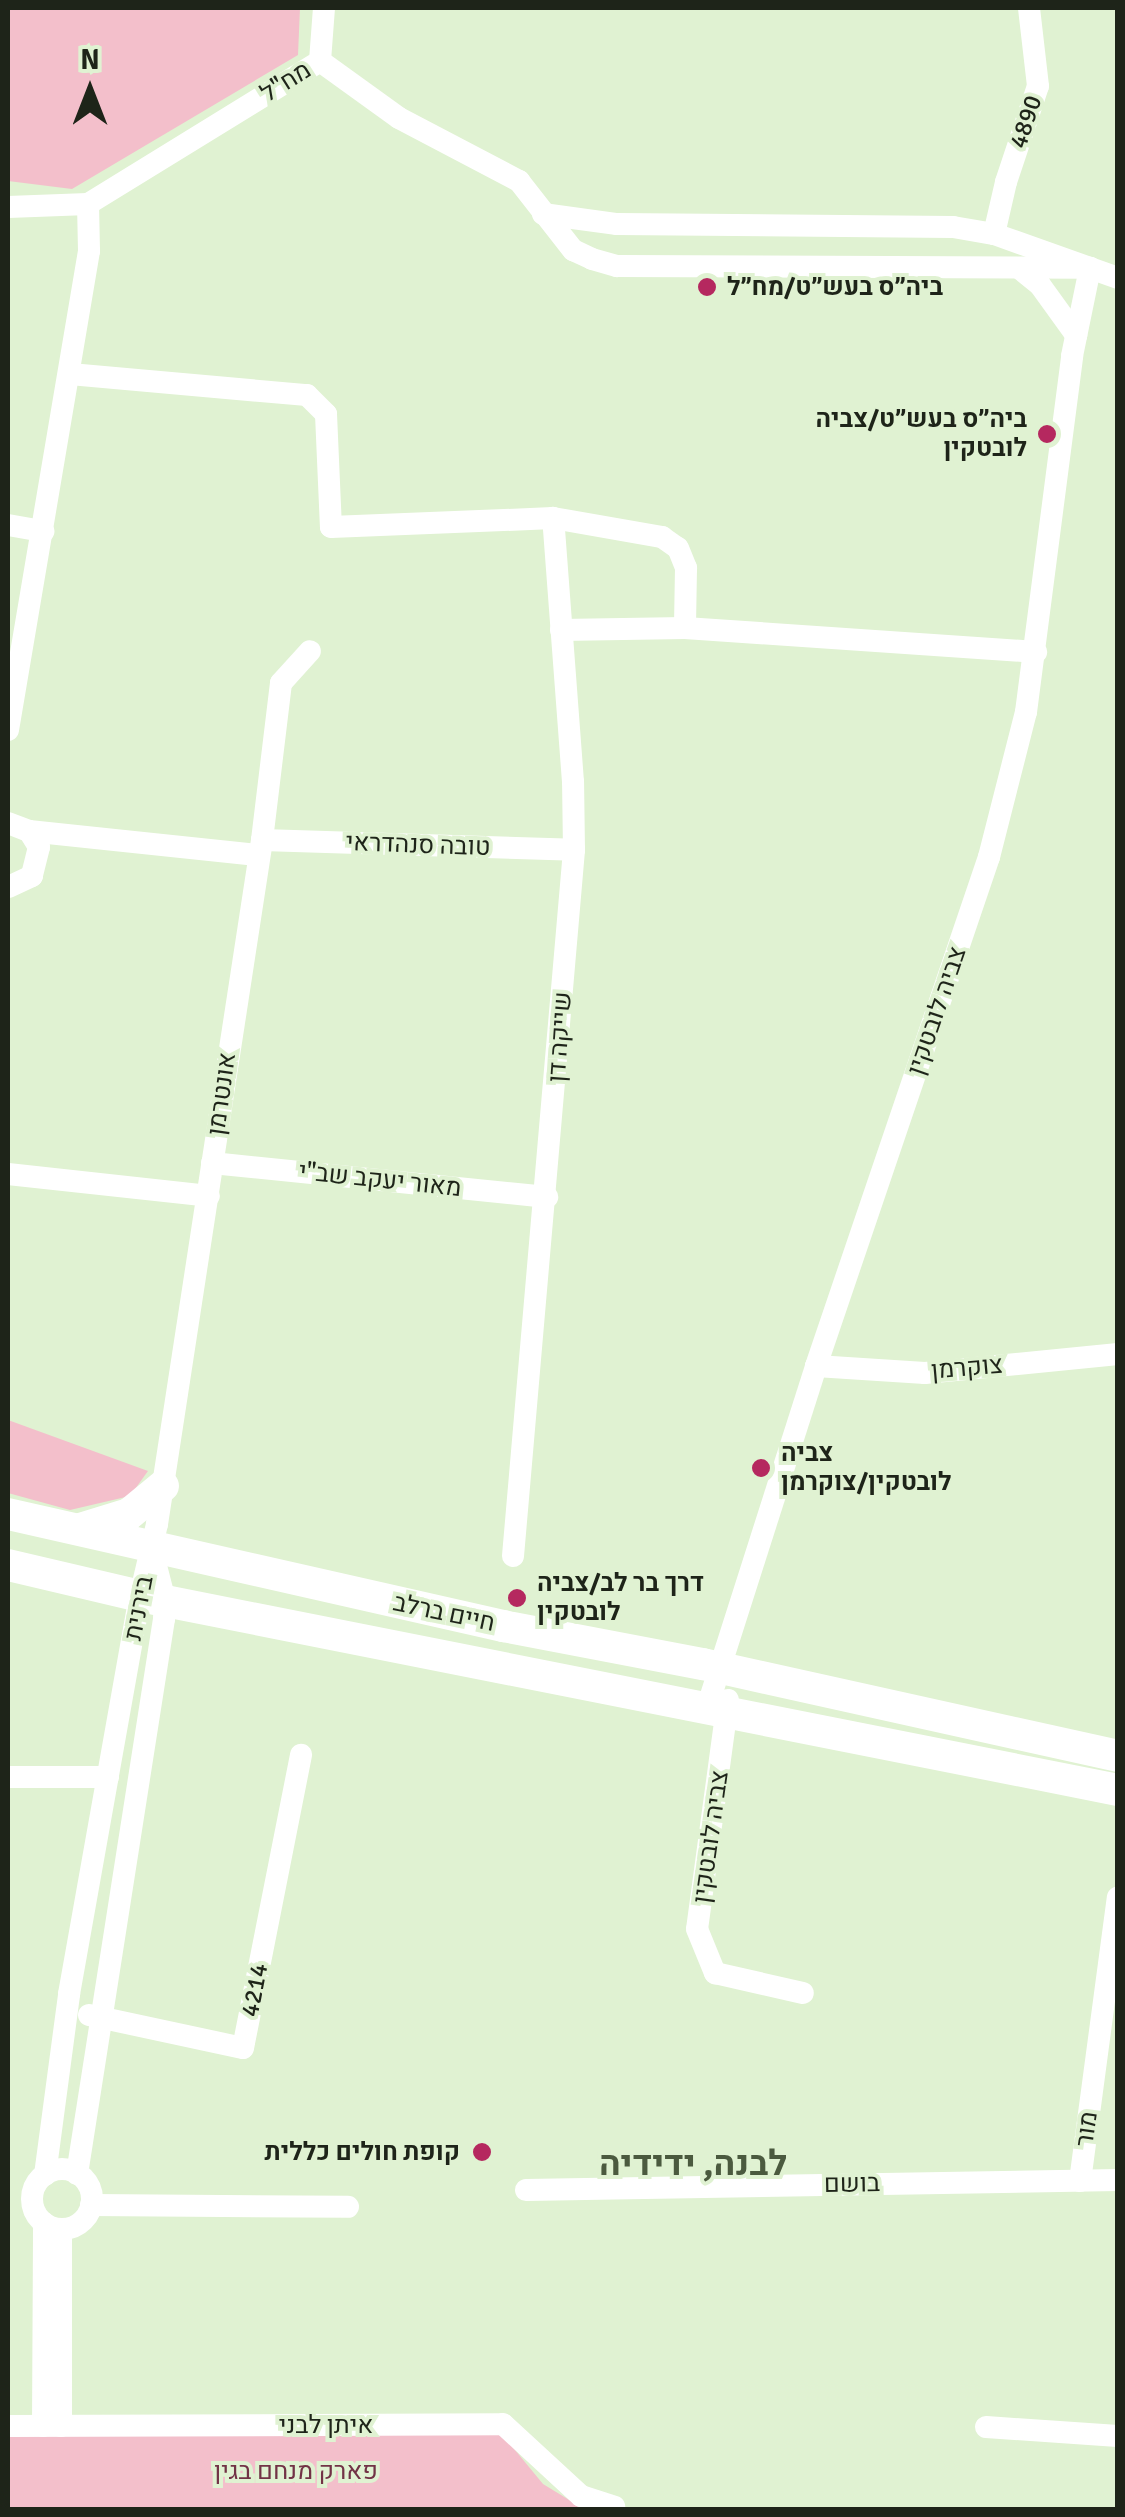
<!DOCTYPE html>
<meta charset="utf-8">
<style>
body{margin:0}
#map{position:relative;width:1125px;height:2517px;overflow:hidden;background:#e0f2d2;font-family:Signika,Heebo,sans-serif}
div>[style]{position:absolute}
.green>*{inset:0;background:#f3bfcb}
.minor>*{height:22px;margin:-11px;padding:0 11px;transform-origin:11px;border-radius:11px;background:#fff}
.minor>.ring{margin:-11px;padding:0;box-sizing:content-box;background:none;border:22px solid #fff;border-radius:50%}
.primary>*{height:32px;margin:-16px;padding:0 16px;transform-origin:16px;border-radius:16px;background:#fff}
.dots>*{width:28px;height:28px;translate:-50% -50%;box-sizing:border-box;border:5px solid #e0f2d2;border-radius:50%}
span{translate:-50% -50%;white-space:nowrap;text-align:center;line-height:1.15;-webkit-text-stroke:8px #e0f2d2;paint-order:stroke}
.street-label{font-size:25px;color:#1e2419}
.poi-label{font-size:25px;color:#1e2419;font-weight:700}
.left{translate:0 -50%;text-align:left}
.right{translate:-100% -50%;text-align:right}
.park-label{font-size:25px;color:#723346}
.district-label{font-size:35px;color:#4b5a3f;font-weight:700}
.frame{position:absolute;inset:0;border:10px solid #1e2419;pointer-events:none}
.north{position:absolute;left:40px;top:40px;width:100px;height:100px;-webkit-text-stroke:8px #e0f2d2;paint-order:stroke;rotate:0deg;font-size:28px;font-weight:700;line-height:40px;text-align:center;color:#1e2419}
.north::after{content:'';display:block;margin:auto;width:35px;height:45px;background:#1e2419;clip-path:polygon(50% 0,100% 100%,50% 72%,0 100%)}
</style>
<div id="map">
<div class="green">
<div style="clip-path:polygon(8px 8px,300px 8px,298px 55px,72px 189px,8px 181px)"></div>
<div style="clip-path:polygon(8px 1420px,148px 1471px,130px 1496px,70px 1510px,8px 1493px)"></div>
<div style="clip-path:polygon(501px 2433px,543px 2484px,584px 2509px,8px 2509px,8px 2435px)"></div>
</div>
<div class="minor">
<div style="left:320px;top:61px;width:53px;rotate:-85.7deg"></div>
<div style="left:8px;top:207px;width:80px;rotate:-2.1deg"></div>
<div style="left:88px;top:204px;width:273px;rotate:-31.6deg"></div>
<div style="left:320px;top:61px;width:97px;rotate:35.8deg"></div>
<div style="left:399px;top:118px;width:136px;rotate:27.7deg"></div>
<div style="left:519px;top:181px;width:88px;rotate:52deg"></div>
<div style="left:573px;top:250px;width:21px;rotate:25deg"></div>
<div style="left:592px;top:259px;width:26px;rotate:16deg"></div>
<div style="left:617px;top:266px;width:473px;rotate:0.2deg"></div>
<div style="left:543px;top:214px;width:75px;rotate:7.7deg"></div>
<div style="left:617px;top:224px;width:336px;rotate:0.5deg"></div>
<div style="left:953px;top:227px;width:42px;rotate:9.7deg"></div>
<div style="left:994px;top:234px;width:132px;rotate:19.5deg"></div>
<div style="left:994px;top:234px;width:53px;rotate:-77deg"></div>
<div style="left:1006px;top:182px;width:101px;rotate:-71.6deg"></div>
<div style="left:1038px;top:86px;width:79px;rotate:-96.6deg"></div>
<div style="left:1019px;top:268px;width:27px;rotate:39deg"></div>
<div style="left:1040px;top:285px;width:62px;rotate:54.2deg"></div>
<div style="left:70px;top:374px;width:238px;rotate:5.1deg"></div>
<div style="left:307px;top:395px;width:27px;rotate:45deg"></div>
<div style="left:326px;top:414px;width:113px;rotate:87.5deg"></div>
<div style="left:331px;top:527px;width:222px;rotate:-2.3deg"></div>
<div style="left:553px;top:518px;width:111px;rotate:9.9deg"></div>
<div style="left:662px;top:537px;width:19px;rotate:35deg"></div>
<div style="left:678px;top:548px;width:22px;rotate:68deg"></div>
<div style="left:686px;top:568px;width:60px;rotate:91deg"></div>
<div style="left:8px;top:525px;width:36px;rotate:10deg"></div>
<div style="left:561px;top:630px;width:124px;rotate:-0.9deg"></div>
<div style="left:685px;top:628px;width:352px;rotate:3.9deg"></div>
<div style="left:8px;top:730px;width:486px;rotate:-80.4deg"></div>
<div style="left:89px;top:251px;width:47px;rotate:-91.2deg"></div>
<div style="left:8px;top:823px;width:22px;rotate:21deg"></div>
<div style="left:29px;top:831px;width:19px;rotate:58deg"></div>
<div style="left:39px;top:847px;width:30px;rotate:104deg"></div>
<div style="left:32px;top:876px;width:26px;rotate:155deg"></div>
<div style="left:29px;top:831px;width:231px;rotate:6deg"></div>
<div style="left:262px;top:840px;width:312px;rotate:1.8deg"></div>
<div style="left:212px;top:1163px;width:337px;rotate:5.8deg"></div>
<div style="left:8px;top:1174px;width:202px;rotate:6.2deg"></div>
<div style="left:816px;top:1366px;width:109px;rotate:3.7deg"></div>
<div style="left:925px;top:1373px;width:194px;rotate:-5.6deg"></div>
<div style="left:513px;top:1556px;width:709px;rotate:-85.06deg"></div>
<div style="left:574px;top:850px;width:68px;rotate:-90.8deg"></div>
<div style="left:573px;top:782px;width:265px;rotate:-94.3deg"></div>
<div style="left:728px;top:1700px;width:231px;rotate:97.7deg"></div>
<div style="left:697px;top:1929px;width:48px;rotate:67.8deg"></div>
<div style="left:715px;top:1973px;width:90px;rotate:12.8deg"></div>
<div style="left:707px;top:1708px;width:359px;rotate:-72.3deg"></div>
<div style="left:816px;top:1366px;width:538px;rotate:-71.23deg"></div>
<div style="left:989px;top:857px;width:150px;rotate:-75.7deg"></div>
<div style="left:1026px;top:712px;width:359px;rotate:-82.6deg"></div>
<div style="left:1072px;top:356px;width:90px;rotate:-78.4deg"></div>
<div style="left:8px;top:1777px;width:100px"></div>
<div style="left:89px;top:2015px;width:157px;rotate:12.1deg"></div>
<div style="left:243px;top:2048px;width:299px;rotate:-78.8deg"></div>
<div class="ring" style="left:32px;top:2169px;width:38px;height:38px"></div>
<div style="left:77px;top:2174px;width:562px;rotate:-81.09deg"></div>
<div style="left:164px;top:1619px;width:18px;rotate:-87deg"></div>
<div style="left:165px;top:1601px;width:53px;rotate:-104.3deg"></div>
<div style="left:45px;top:2175px;width:183px;rotate:-82.4deg"></div>
<div style="left:69px;top:1994px;width:404px;rotate:-79.9deg"></div>
<div style="left:140px;top:1596px;width:74px;rotate:-76.7deg"></div>
<div style="left:157px;top:1524px;width:692px;rotate:-81.27deg"></div>
<div style="left:262px;top:840px;width:158px;rotate:-83.1deg"></div>
<div style="left:281px;top:683px;width:43px;rotate:-47.8deg"></div>
<div style="left:1080px;top:2181px;width:286px;rotate:-82.4deg"></div>
<div style="left:526px;top:2190px;width:592px;rotate:-0.97deg"></div>
<div style="left:91px;top:2205px;width:257px;rotate:0.4deg"></div>
<div style="left:8px;top:2426px;width:495px;rotate:-0.2deg"></div>
<div style="left:503px;top:2424px;width:106px;rotate:42.7deg"></div>
<div style="left:581px;top:2496px;width:35px;rotate:18deg"></div>
<div style="left:43px;top:2426px;width:203px;rotate:-89.7deg"></div>
<div style="left:61px;top:2426px;width:197px;rotate:-90deg"></div>
<div style="left:986px;top:2427px;width:132px;rotate:3.9deg"></div>
</div>
<div class="primary">
<div style="left:8px;top:1514px;width:508px;rotate:12.75deg"></div>
<div style="left:503px;top:1626px;width:204px;rotate:10.8deg"></div>
<div style="left:703px;top:1664px;width:425px;rotate:12.5deg"></div>
<div style="left:80px;top:1529px;width:51px;rotate:-17deg"></div>
<div style="left:129px;top:1514px;width:44px;rotate:-39.5deg"></div>
<div style="left:8px;top:1565px;width:136px;rotate:13.2deg"></div>
<div style="left:140px;top:1596px;width:997px;rotate:11.22deg"></div>
</div>
<div class="dots">
<div style="left:707px;top:287px;background:#b5285f"></div>
<div style="left:1047px;top:434px;background:#b5285f"></div>
<div style="left:761px;top:1468px;background:#b5285f"></div>
<div style="left:517px;top:1598px;background:#b5285f"></div>
<div style="left:482px;top:2152px;background:#b5285f"></div>
</div>
<div class="street-label">
<span style="left:286px;top:82px;rotate:-32deg">מח"ל</span>
<span style="left:1026px;top:122px;rotate:-72deg">4890</span>
<span style="left:418px;top:845px;rotate:2deg">טובה סנהדראי</span>
<span style="left:937px;top:1011px;rotate:-71deg">צביה לובטקין</span>
<span style="left:560px;top:1037px;rotate:-86deg">שייקה דן</span>
<span style="left:222px;top:1094px;rotate:-82deg">אונטרמן</span>
<span style="left:380px;top:1180px;rotate:6deg">מאור יעקב שב"י</span>
<span style="left:967px;top:1368px;rotate:-5deg">צוקרמן</span>
<span style="left:139px;top:1608px;rotate:-79deg">בירנית</span>
<span style="left:444px;top:1613px;rotate:12deg">חיים ברלב</span>
<span style="left:711px;top:1837px;rotate:-82deg">צביה לובטקין</span>
<span style="left:255px;top:1990px;rotate:-79deg">4214</span>
<span style="left:1087px;top:2129px;rotate:-82deg">מור</span>
<span style="left:852px;top:2184px;rotate:-1deg">בושם</span>
<span style="left:326px;top:2425px">איתן לבני</span>
</div>
<div class="poi-label">
<span class="left" style="left:727px;top:287px">ביה״ס בעש״ט/מח״ל</span>
<span class="right" style="left:1027px;top:434px">ביה״ס בעש״ט/צביה<br>לובטקין</span>
<span class="left" style="left:781px;top:1468px">צביה<br>לובטקין/צוקרמן</span>
<span class="left" style="left:537px;top:1598px">דרך בר לב/צביה<br>לובטקין</span>
<span class="right" style="left:460px;top:2152px">קופת חולים כללית</span>
</div>
<div class="park-label">
<span style="left:296px;top:2471px">פארק מנחם בגין</span>
</div>
<div class="district-label">
<span style="left:693px;top:2164px">לבנה, ידידיה</span>
</div>
<div class="frame"></div>
<div class="north">N</div>
</div>
